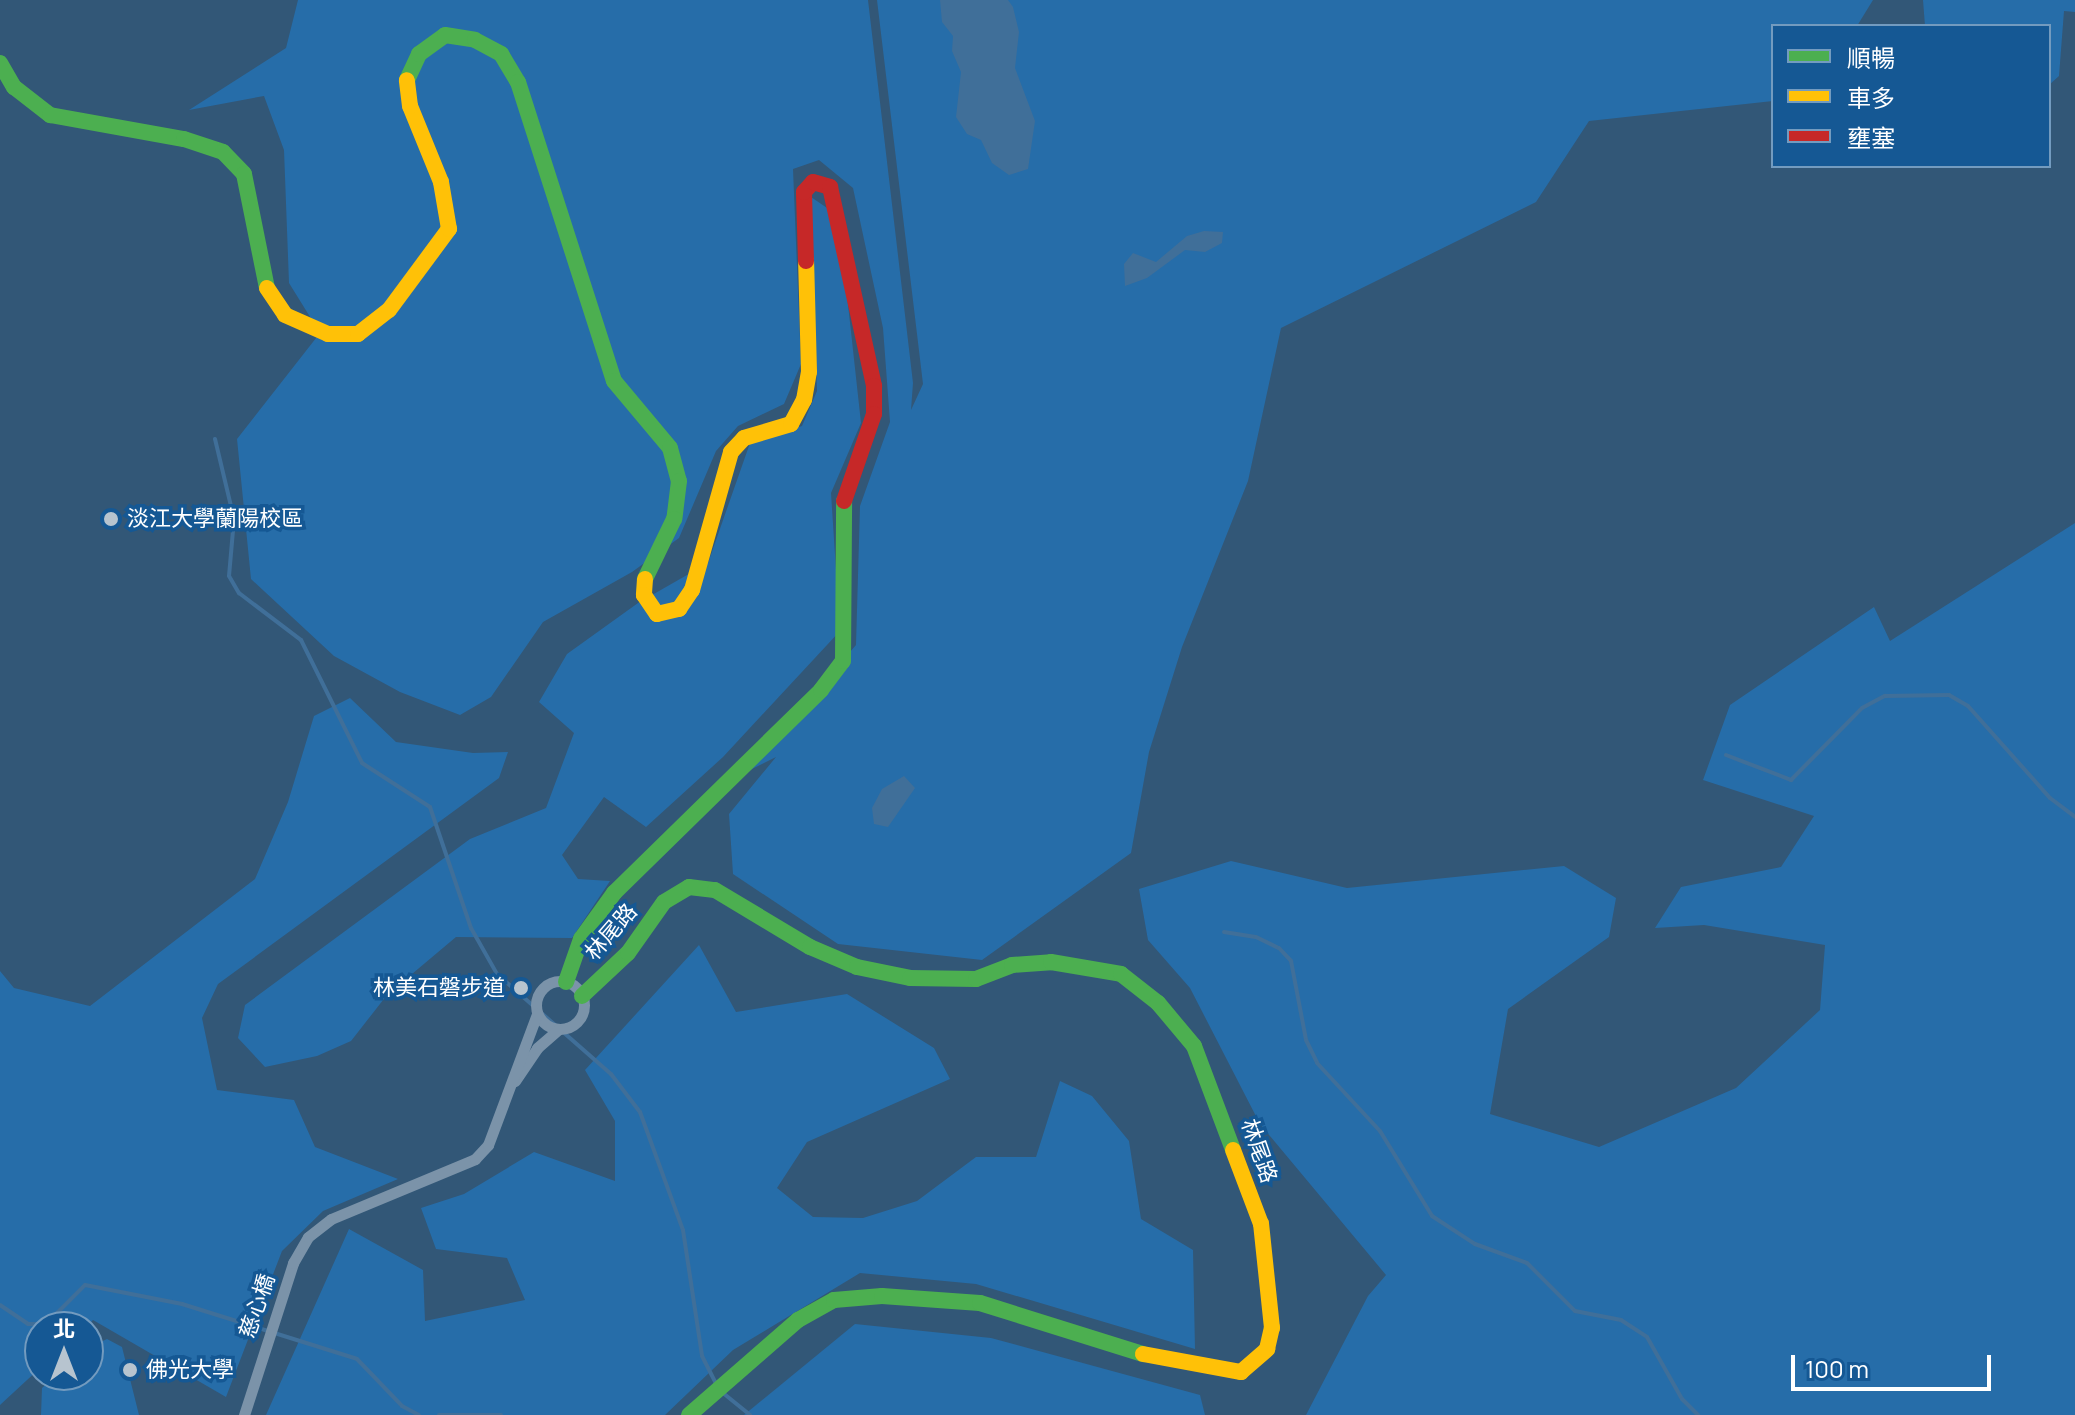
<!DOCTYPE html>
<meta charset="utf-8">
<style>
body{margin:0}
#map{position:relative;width:2075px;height:1415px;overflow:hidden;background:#325777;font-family:Manrope,"Noto Sans TC",sans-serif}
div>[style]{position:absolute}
.green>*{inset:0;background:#266da9}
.water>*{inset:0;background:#406f99}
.stream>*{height:4px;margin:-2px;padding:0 2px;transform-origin:2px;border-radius:2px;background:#406f99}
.street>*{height:11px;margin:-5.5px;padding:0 5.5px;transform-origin:5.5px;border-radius:5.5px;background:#7b93a9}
.street>.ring{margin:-5.5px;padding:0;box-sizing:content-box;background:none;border:11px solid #7b93a9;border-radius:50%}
.fast>*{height:16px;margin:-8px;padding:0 8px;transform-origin:8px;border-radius:8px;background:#4caf50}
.slow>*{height:16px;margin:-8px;padding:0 8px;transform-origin:8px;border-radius:8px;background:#ffc107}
.jam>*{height:16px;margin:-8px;padding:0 8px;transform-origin:8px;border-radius:8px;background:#c62828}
.dots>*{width:22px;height:22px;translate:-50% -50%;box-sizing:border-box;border:4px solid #155894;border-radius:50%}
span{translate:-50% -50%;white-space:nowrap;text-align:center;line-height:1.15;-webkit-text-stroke:7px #155894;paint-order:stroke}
.poi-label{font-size:22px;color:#fff}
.left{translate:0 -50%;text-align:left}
.right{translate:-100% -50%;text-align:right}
.street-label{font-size:22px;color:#fff}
.legend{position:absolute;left:1771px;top:24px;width:280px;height:144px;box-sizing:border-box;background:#155894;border:2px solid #739bbf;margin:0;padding:10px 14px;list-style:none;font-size:24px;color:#fff}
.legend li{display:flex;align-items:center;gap:16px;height:40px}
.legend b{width:40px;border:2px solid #739bbf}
.north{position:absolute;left:24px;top:1311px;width:80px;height:80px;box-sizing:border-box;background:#155894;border:2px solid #739bbf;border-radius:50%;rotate:0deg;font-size:22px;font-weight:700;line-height:32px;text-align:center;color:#fff}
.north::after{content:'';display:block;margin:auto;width:28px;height:36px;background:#b7c4cf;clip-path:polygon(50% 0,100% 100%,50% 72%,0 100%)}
.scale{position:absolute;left:1791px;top:1355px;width:200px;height:36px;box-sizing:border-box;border:4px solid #fff;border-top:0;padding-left:10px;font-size:24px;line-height:28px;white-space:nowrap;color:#fff;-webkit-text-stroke:6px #155894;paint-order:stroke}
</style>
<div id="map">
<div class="green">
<div style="clip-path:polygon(298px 0,868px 0,913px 383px,911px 410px,923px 384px,877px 0,1873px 0,1857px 26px,1773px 26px,1773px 101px,1589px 121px,1536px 202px,1281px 328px,1248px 481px,1182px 647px,1149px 752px,1131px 853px,982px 960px,838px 944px,733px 874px,729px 814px,776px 757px,748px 771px,856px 645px,860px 506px,890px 422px,883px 328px,853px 188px,819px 160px,793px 169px,801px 364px,784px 404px,738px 426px,716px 451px,679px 538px,632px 572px,543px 622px,491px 697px,460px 715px,400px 692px,334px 656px,251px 579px,237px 439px,320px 333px,289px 283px,284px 150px,264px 96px,189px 110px,286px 48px)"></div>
<div style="clip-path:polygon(1923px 0,2075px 0,2075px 12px,2064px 11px,2059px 76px,2049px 85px,2049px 26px,1925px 26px)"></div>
<div style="clip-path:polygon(811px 197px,830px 210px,846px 286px,861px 423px,831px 493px,840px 631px,723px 757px,646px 827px,604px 797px,562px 855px,578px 879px,610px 881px,572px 938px,456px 937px,387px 995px,351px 1041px,317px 1056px,265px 1067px,238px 1038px,245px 1005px,470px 839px,546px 808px,574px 733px,539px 702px,567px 654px,638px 603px,708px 563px,750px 443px,802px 426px,817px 391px)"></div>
<div style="clip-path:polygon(2075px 523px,2075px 1415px,1306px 1415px,1368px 1296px,1386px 1275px,1260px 1124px,1190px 988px,1148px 940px,1139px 889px,1231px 861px,1347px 888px,1564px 866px,1616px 898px,1609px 937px,1508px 1009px,1490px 1114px,1599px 1147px,1736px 1088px,1820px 1010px,1825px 945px,1704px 925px,1655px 928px,1681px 887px,1781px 867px,1814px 816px,1703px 780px,1730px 705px,1874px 607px,1890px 641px)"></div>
<div style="clip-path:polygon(350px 698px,396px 742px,473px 753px,508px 752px,499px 778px,218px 984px,202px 1018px,217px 1090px,294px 1100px,315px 1147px,398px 1179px,323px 1211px,282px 1251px,226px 1397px,93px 1320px,86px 1327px,40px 1327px,40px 1368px,0 1405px,0 971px,14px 988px,90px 1006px,255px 879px,288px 802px,314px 716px)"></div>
<div style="clip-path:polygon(699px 945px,736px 1012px,847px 994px,934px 1048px,950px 1079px,807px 1142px,777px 1188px,813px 1217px,863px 1218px,917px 1201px,976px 1157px,1036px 1157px,1060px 1081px,1092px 1096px,1129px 1141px,1141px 1219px,1193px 1250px,1195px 1349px,976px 1284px,860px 1273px,733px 1350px,665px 1415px,266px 1415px,349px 1229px,423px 1270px,425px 1321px,525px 1300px,507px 1258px,436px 1249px,421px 1208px,464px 1194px,534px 1152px,615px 1181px,615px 1121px,585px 1070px)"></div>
<div style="clip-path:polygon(855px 1324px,991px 1338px,1200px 1395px,1205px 1415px,744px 1415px)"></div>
<div style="clip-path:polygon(107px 1339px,122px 1347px,139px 1415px,41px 1415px,42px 1388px,57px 1375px,88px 1375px,88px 1348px)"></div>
</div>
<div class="water">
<div style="clip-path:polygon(940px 0,1008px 0,1013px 7px,1019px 32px,1015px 68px,1035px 121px,1028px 169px,1009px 175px,992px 163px,981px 140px,967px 134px,956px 117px,961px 72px,952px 51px,953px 36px,942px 22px)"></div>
<div style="clip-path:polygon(1204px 231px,1223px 232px,1222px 243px,1205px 252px,1185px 250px,1147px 278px,1125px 286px,1124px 264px,1133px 253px,1156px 262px,1187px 236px)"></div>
<div style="clip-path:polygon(904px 776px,915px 788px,888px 827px,874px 824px,872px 808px,882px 789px)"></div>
</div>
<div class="stream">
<div style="left:215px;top:439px;width:82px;rotate:76.6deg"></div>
<div style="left:234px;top:519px;width:57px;rotate:95deg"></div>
<div style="left:229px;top:576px;width:20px;rotate:60deg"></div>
<div style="left:239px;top:593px;width:78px;rotate:37.2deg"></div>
<div style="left:301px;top:640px;width:137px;rotate:63.6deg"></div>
<div style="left:362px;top:763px;width:81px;rotate:32.9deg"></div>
<div style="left:430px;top:807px;width:128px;rotate:71.3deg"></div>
<div style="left:471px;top:928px;width:53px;rotate:60.5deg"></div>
<div style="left:497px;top:974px;width:152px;rotate:41.3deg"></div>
<div style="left:611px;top:1074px;width:48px;rotate:52.7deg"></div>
<div style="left:640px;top:1112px;width:126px;rotate:70deg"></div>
<div style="left:683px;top:1230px;width:127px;rotate:81.4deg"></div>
<div style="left:702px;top:1356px;width:34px;rotate:63deg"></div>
<div style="left:1726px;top:755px;width:70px;rotate:21deg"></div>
<div style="left:1791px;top:780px;width:101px;rotate:-45.4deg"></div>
<div style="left:1862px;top:708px;width:26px;rotate:-28deg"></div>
<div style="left:1885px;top:696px;width:64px;rotate:-0.9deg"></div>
<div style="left:1949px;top:695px;width:22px;rotate:30deg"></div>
<div style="left:1968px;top:706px;width:123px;rotate:48.3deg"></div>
<div style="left:2050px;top:798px;width:31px;rotate:37deg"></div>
<div style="left:1224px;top:932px;width:32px;rotate:9deg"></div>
<div style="left:1256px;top:937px;width:25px;rotate:26deg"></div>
<div style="left:1279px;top:948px;width:18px;rotate:47deg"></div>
<div style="left:1291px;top:961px;width:80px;rotate:79.2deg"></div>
<div style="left:1306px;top:1040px;width:25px;rotate:64deg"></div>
<div style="left:1317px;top:1063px;width:93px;rotate:47.2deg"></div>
<div style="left:1380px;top:1131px;width:100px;rotate:58.5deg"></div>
<div style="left:1432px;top:1216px;width:51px;rotate:33.1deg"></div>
<div style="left:1475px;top:1244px;width:55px;rotate:20.1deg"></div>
<div style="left:1527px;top:1263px;width:68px;rotate:45deg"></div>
<div style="left:1575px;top:1311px;width:47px;rotate:11.1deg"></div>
<div style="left:1621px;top:1320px;width:31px;rotate:33deg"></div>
<div style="left:1647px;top:1337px;width:71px;rotate:60.6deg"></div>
<div style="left:1682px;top:1399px;width:23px;rotate:45deg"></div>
<div style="left:0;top:1305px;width:34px;rotate:34deg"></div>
<div style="left:28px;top:1324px;width:18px"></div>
<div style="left:46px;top:1324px;width:55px;rotate:-45deg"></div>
<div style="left:85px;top:1285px;width:99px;rotate:11.1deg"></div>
<div style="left:182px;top:1304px;width:183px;rotate:17.4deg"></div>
<div style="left:357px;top:1359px;width:65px;rotate:46.2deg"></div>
<div style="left:402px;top:1406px;width:19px;rotate:28deg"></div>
<div style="left:723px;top:1393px;width:35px;rotate:39deg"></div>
<div style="left:439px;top:1415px;width:62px"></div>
</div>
<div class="street">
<div class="ring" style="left:536px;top:981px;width:37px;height:37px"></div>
<div style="left:515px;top:1081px;width:40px;rotate:-56deg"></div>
<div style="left:537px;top:1048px;width:28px;rotate:-41deg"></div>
<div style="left:244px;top:1415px;width:160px;rotate:-72.1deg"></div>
<div style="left:293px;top:1263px;width:30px;rotate:-60deg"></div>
<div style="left:308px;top:1237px;width:29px;rotate:-38deg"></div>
<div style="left:331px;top:1219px;width:156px;rotate:-22.6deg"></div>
<div style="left:475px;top:1159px;width:19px;rotate:-47deg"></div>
<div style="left:488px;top:1145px;width:140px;rotate:-69.5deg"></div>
</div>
<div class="fast">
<div style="left:0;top:63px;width:28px;rotate:60deg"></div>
<div style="left:14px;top:87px;width:46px;rotate:37.9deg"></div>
<div style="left:50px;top:115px;width:136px;rotate:10.2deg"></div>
<div style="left:184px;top:139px;width:41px;rotate:18.4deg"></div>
<div style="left:223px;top:152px;width:30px;rotate:46deg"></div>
<div style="left:244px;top:174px;width:116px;rotate:78.6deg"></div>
<div style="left:407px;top:80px;width:29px;rotate:-65deg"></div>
<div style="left:419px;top:54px;width:32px;rotate:-36deg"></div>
<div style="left:445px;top:35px;width:30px;rotate:9deg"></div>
<div style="left:475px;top:40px;width:30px;rotate:28deg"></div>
<div style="left:501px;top:54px;width:33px;rotate:59deg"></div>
<div style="left:518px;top:82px;width:314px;rotate:72.2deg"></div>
<div style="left:614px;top:381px;width:87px;rotate:50.1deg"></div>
<div style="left:670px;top:448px;width:34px;rotate:75deg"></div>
<div style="left:679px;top:481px;width:38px;rotate:97deg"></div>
<div style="left:674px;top:519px;width:67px;rotate:115.8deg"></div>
<div style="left:566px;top:982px;width:46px;rotate:-70.8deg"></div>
<div style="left:581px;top:939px;width:57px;rotate:-54.3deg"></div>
<div style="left:614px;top:893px;width:290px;rotate:-44.4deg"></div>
<div style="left:821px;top:690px;width:36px;rotate:-53deg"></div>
<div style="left:843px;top:661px;width:160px;rotate:-89.6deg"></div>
<div style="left:582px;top:996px;width:63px;rotate:-43.1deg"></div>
<div style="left:628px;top:953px;width:62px;rotate:-54.8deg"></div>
<div style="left:664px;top:902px;width:29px;rotate:-31deg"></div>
<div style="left:689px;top:887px;width:26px;rotate:7deg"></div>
<div style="left:715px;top:890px;width:111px;rotate:31deg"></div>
<div style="left:810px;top:947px;width:51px;rotate:23.1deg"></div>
<div style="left:857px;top:967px;width:54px;rotate:11.7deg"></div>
<div style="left:910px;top:978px;width:66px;rotate:0.9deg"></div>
<div style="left:976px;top:979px;width:39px;rotate:-21deg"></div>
<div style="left:1012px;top:965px;width:39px;rotate:-4deg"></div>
<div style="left:1051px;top:962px;width:71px;rotate:9.7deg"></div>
<div style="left:1121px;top:974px;width:47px;rotate:38.1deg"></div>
<div style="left:1158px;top:1003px;width:56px;rotate:50.1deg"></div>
<div style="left:1194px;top:1046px;width:111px;rotate:69.4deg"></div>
<div style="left:689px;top:1415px;width:145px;rotate:-41.1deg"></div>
<div style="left:798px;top:1320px;width:41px;rotate:-29.1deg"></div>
<div style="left:834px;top:1300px;width:48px;rotate:-4.8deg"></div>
<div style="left:882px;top:1296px;width:98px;rotate:4.1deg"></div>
<div style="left:980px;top:1303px;width:171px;rotate:17.4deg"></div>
</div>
<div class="slow">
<div style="left:267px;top:288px;width:32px;rotate:56deg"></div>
<div style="left:285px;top:315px;width:47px;rotate:23.8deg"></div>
<div style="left:328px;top:334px;width:30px"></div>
<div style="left:358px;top:334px;width:39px;rotate:-38deg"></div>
<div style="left:389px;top:310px;width:101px;rotate:-53.5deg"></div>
<div style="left:449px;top:229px;width:48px;rotate:-99.7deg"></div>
<div style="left:441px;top:182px;width:82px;rotate:-112.2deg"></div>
<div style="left:410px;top:106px;width:26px;rotate:-97deg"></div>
<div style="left:645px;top:579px;width:16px;rotate:94deg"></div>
<div style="left:644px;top:595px;width:23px;rotate:56deg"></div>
<div style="left:657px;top:614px;width:23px;rotate:-13deg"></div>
<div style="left:679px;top:609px;width:23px;rotate:-56deg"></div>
<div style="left:692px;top:590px;width:143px;rotate:-74.2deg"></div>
<div style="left:731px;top:452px;width:19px;rotate:-47deg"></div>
<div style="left:744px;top:438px;width:49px;rotate:-16.6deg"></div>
<div style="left:791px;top:424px;width:27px;rotate:-62deg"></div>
<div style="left:804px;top:400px;width:28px;rotate:-80deg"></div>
<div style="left:809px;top:372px;width:111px;rotate:-91.5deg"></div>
<div style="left:1143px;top:1354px;width:100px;rotate:10.4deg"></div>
<div style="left:1241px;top:1372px;width:35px;rotate:-41deg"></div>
<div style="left:1267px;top:1349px;width:22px;rotate:-77deg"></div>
<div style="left:1272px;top:1328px;width:105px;rotate:-96deg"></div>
<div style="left:1261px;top:1224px;width:79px;rotate:-110.7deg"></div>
</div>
<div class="jam">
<div style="left:806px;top:261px;width:69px;rotate:-91.7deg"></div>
<div style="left:804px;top:192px;width:13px;rotate:-48deg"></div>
<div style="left:813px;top:182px;width:18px;rotate:16deg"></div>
<div style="left:830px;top:187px;width:204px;rotate:77.5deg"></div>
<div style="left:874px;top:386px;width:28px;rotate:90deg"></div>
<div style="left:874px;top:414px;width:92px;rotate:109deg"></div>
</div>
<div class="dots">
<div style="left:111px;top:519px;background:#b7c4cf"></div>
<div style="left:521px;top:988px;background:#b7c4cf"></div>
<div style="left:130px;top:1370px;background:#b7c4cf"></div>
</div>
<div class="poi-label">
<span class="left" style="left:127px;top:519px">淡江大學蘭陽校區</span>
<span class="right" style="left:505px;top:988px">林美石磐步道</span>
<span class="left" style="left:146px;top:1370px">佛光大學</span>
</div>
<div class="street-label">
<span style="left:611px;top:932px;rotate:-49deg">林尾路</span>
<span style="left:1259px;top:1151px;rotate:71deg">林尾路</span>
<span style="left:257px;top:1306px;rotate:-71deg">慈心橋</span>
</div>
<ul class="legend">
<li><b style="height:10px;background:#4caf50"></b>順暢</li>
<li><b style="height:10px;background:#ffc107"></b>車多</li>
<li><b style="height:10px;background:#c62828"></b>壅塞</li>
</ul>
<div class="north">北</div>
<div class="scale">100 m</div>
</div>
